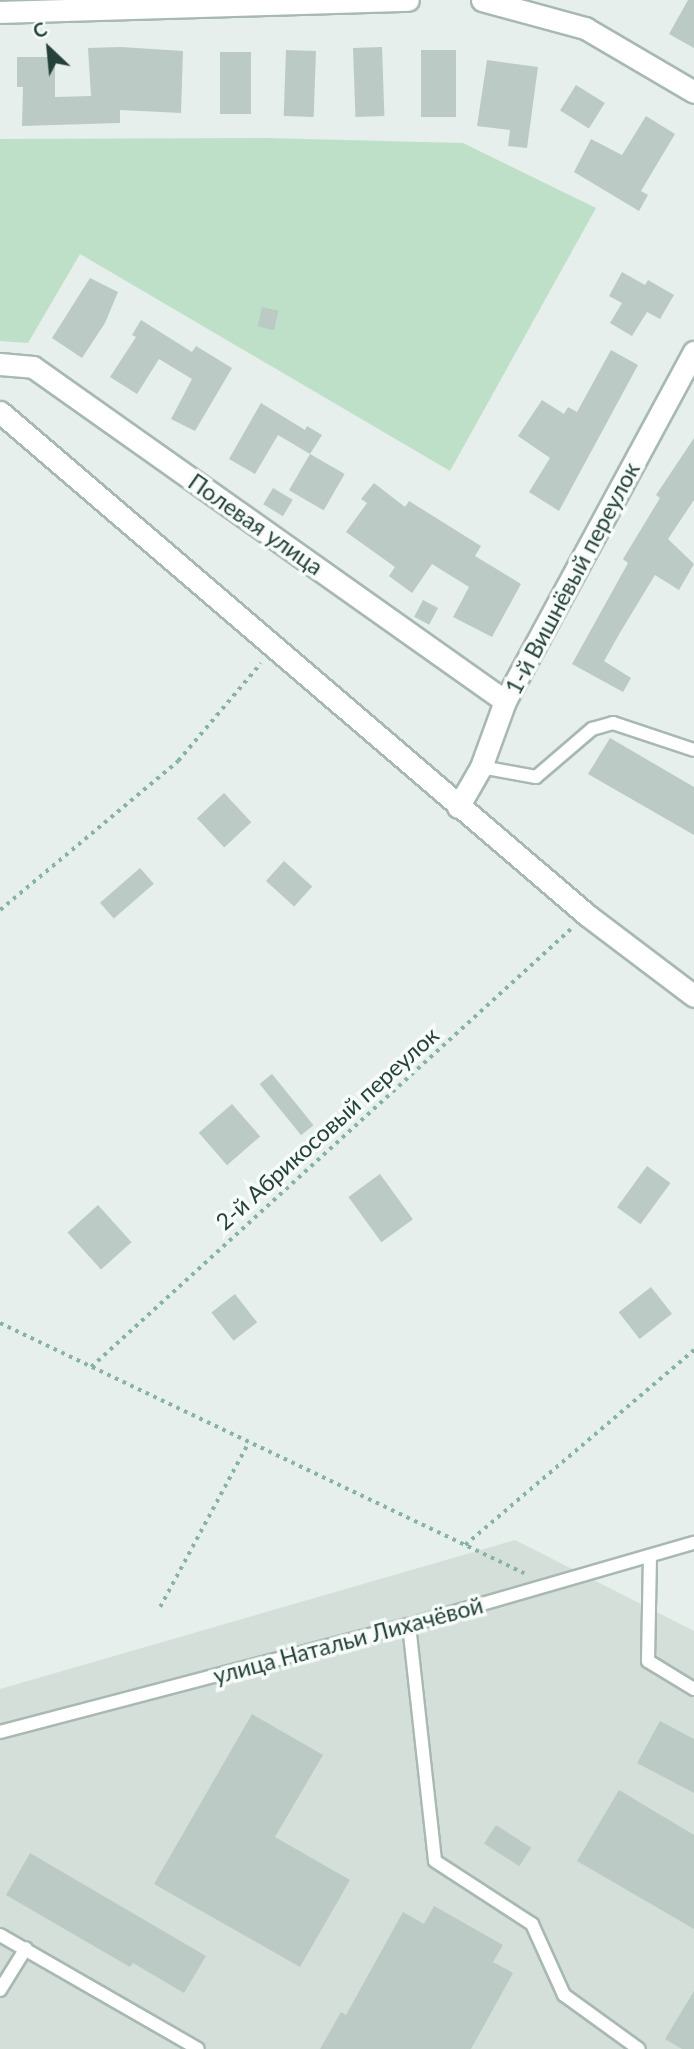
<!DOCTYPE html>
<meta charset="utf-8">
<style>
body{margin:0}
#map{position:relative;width:694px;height:2049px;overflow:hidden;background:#e6efeb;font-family:Lato,sans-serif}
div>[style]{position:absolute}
.built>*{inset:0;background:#d4dfda}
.green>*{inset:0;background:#bfe0c8}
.building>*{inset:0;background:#bbcac4;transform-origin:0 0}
.path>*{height:3.5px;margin-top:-1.75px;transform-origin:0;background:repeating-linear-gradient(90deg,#86b3a5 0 3.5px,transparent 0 8.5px)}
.roads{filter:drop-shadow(2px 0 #a8b8b2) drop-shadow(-2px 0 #a8b8b2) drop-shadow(0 2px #a8b8b2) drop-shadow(0 -2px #a8b8b2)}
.lane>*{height:12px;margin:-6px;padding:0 6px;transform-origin:6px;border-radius:6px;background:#fff}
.street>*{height:21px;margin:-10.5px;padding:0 10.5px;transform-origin:10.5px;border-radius:10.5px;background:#fff}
.secondary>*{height:21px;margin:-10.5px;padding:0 10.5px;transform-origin:10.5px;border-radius:10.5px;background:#fff}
span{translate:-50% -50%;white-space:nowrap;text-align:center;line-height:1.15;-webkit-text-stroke:7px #f7fbf9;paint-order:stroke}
.street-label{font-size:23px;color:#24423a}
.north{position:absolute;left:14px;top:14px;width:70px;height:70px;-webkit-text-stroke:5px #f7fbf9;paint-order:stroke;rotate:334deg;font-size:19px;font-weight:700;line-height:28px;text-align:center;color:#24423a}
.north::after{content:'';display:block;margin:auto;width:24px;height:32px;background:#24423a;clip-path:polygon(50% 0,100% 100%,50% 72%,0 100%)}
</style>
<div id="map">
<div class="built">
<div style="clip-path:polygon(515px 1540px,694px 1631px,694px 2049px,0 2049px,0 1689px)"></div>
</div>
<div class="green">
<div style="clip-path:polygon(266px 138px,463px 143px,596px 208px,450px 471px,80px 254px,28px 343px,0 341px,0 139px)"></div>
</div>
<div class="building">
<div style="clip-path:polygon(688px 0,694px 0,694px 48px,669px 34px)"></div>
<div style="clip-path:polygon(121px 47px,183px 51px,181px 113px,120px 110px,120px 123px,22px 126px,23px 87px,17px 87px,17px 57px,55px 57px,55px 97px,91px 96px,88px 48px)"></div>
<div style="left:382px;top:47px;width:69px;height:29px;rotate:88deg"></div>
<div style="left:286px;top:50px;width:30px;height:66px;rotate:2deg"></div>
<div style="left:421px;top:50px;width:35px;height:67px"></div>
<div style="left:220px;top:52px;width:31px;height:62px"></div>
<div style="clip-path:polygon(487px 60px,538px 67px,527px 148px,508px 146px,510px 130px,477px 126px)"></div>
<div style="left:576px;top:85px;width:34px;height:30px;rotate:32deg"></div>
<div style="clip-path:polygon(646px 116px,675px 134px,641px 191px,648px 195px,639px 211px,574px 172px,591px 139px,622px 155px)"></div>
<div style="clip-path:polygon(622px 272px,645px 285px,648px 280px,674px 295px,660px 319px,647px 312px,632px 336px,610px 323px,622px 303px,609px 296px)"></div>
<div style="clip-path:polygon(90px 278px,118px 292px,105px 323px,82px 358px,52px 338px)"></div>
<div style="left:262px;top:307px;width:17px;height:20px;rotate:13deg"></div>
<div style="clip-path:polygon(141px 320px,192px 352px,196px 346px,232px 368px,195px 431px,171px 419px,192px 379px,159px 359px,137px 394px,110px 377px,136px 337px,132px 335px)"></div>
<div style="clip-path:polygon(611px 350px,638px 365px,559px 511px,529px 492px,550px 458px,518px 436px,542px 400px,564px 414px,568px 407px,577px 412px)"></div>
<div style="clip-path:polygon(261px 403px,305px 430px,307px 426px,322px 435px,310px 454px,278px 435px,255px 474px,229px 459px)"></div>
<div style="clip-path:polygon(694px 438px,694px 500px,668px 539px,694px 564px,679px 590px,655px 575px,621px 631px,604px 661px,631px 678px,623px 692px,572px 664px,628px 563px,623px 559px,660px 498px,656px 495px)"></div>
<div style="left:310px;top:454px;width:40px;height:42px;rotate:30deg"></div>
<div style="clip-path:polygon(374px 483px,405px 507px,409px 501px,481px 546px,475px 556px,521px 584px,492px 637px,453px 617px,469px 587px,432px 564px,412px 593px,389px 576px,395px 567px,346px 532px,367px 503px,361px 499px)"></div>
<div style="left:273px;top:488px;width:23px;height:19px;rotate:31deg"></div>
<div style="left:423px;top:600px;width:17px;height:19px;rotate:28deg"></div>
<div style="clip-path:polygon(610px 738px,694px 787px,694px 835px,588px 774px)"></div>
<div style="left:224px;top:793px;width:40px;height:37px;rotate:47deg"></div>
<div style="left:284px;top:861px;width:38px;height:27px;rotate:42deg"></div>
<div style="left:140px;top:868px;width:21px;height:53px;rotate:49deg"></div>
<div style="left:272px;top:1074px;width:66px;height:16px;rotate:51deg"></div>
<div style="left:232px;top:1104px;width:43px;height:44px;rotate:49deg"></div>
<div style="left:647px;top:1166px;width:29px;height:51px;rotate:36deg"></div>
<div style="left:380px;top:1174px;width:56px;height:39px;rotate:54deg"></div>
<div style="left:98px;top:1205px;width:50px;height:41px;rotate:48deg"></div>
<div style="left:651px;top:1287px;width:34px;height:41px;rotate:52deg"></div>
<div style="left:235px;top:1294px;width:36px;height:30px;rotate:52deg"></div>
<div style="clip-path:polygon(252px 1714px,323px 1755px,275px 1837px,350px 1880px,300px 1967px,154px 1884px)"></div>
<div style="clip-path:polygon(660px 1721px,694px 1739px,694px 1793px,637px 1763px)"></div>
<div style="clip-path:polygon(619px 1790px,694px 1835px,694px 1929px,577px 1861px)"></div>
<div style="left:496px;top:1825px;width:42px;height:22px;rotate:33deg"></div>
<div style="clip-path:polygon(30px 1853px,206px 1956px,184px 1993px,133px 1963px,130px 1967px,6px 1895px)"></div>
<div style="clip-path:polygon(434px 1906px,503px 1945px,493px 1962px,513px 1973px,471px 2049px,320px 2049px,341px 2012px,346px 2015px,403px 1912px,424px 1924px)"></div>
<div style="clip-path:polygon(694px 1991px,694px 2049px,682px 2049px,665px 2039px)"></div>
</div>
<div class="path">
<div style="left:0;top:910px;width:232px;rotate:-39.9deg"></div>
<div style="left:178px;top:761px;width:128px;rotate:-49.7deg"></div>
<div style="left:0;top:1323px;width:581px;rotate:25.51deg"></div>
<div style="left:91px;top:1367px;width:651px;rotate:-42.39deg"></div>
<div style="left:465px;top:1545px;width:301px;rotate:-40.4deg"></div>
<div style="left:160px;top:1607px;width:187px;rotate:-61.7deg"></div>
</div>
<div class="roads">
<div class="lane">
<div style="left:481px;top:767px;width:56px;rotate:10.3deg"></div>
<div style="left:536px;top:777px;width:74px;rotate:-40.6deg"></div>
<div style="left:592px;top:729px;width:22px;rotate:-16deg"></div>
<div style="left:613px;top:723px;width:85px;rotate:18.4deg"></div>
<div style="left:650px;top:1556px;width:105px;rotate:91.1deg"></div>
<div style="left:648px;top:1661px;width:54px;rotate:31.3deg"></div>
<div style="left:409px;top:1625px;width:237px;rotate:83.7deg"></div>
<div style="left:435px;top:1861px;width:116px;rotate:33deg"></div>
<div style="left:532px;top:1924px;width:78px;rotate:65.7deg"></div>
<div style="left:564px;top:1995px;width:92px;rotate:35.8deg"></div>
<div style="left:0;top:1732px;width:423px;rotate:-14.7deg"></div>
<div style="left:409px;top:1625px;width:297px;rotate:-16.1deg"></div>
<div style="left:0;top:1935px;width:228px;rotate:29.9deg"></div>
<div style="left:0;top:1990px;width:49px;rotate:-58.2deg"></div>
</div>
<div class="street">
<div style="left:482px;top:0;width:107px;rotate:15.2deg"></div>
<div style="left:585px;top:28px;width:126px;rotate:30.4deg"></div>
<div style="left:0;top:12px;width:408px;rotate:-1.7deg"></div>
<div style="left:0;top:364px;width:33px;rotate:5deg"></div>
<div style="left:33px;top:367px;width:578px;rotate:35.28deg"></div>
<div style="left:458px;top:807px;width:46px;rotate:-60.1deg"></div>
<div style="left:481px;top:767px;width:70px;rotate:-70deg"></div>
<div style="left:505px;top:701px;width:397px;rotate:-61.6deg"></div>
</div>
<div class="secondary">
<div style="left:0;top:412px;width:773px;rotate:40.59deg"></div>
<div style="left:587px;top:915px;width:134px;rotate:37.1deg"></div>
</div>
</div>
<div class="street-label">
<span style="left:256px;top:524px;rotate:35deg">Полевая улица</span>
<span style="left:572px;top:578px;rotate:-62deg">1-й Вишнёвый переулок</span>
<span style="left:327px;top:1128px;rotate:-42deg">2-й Абрикосовый переулок</span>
<span style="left:348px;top:1640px;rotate:-15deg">улица Натальи Лихачёвой</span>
</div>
<div class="north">С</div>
</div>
